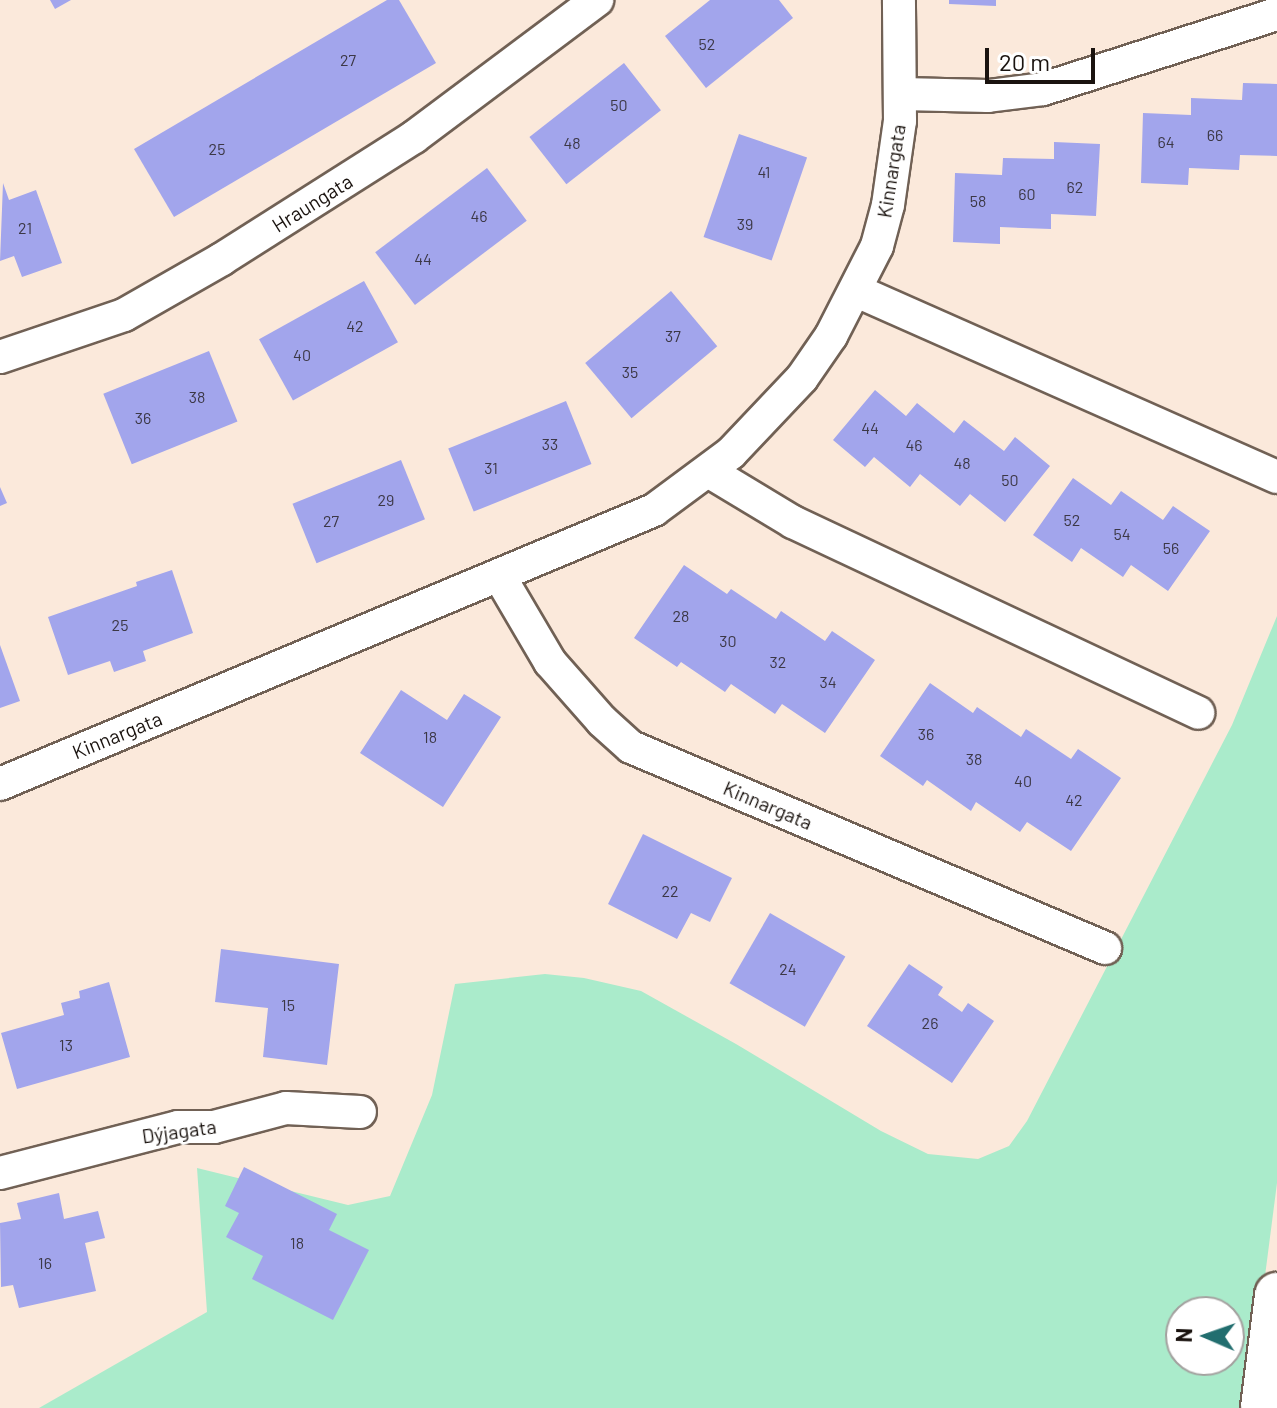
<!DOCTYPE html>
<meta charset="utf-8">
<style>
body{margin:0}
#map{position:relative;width:1277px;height:1408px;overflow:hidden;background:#fbe9db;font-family:Barlow,sans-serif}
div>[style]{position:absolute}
.green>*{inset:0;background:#aaebcb}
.building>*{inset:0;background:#a2a5ec;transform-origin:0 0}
.roads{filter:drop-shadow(2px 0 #716155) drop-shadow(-2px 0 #716155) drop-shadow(0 2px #716155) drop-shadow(0 -2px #716155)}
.street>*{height:32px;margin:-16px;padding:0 16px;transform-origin:16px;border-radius:16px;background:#fff}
.secondary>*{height:44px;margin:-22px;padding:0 22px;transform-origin:22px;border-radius:22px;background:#fff}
span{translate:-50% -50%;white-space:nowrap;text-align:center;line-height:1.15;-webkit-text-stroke:6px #fff;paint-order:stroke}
.number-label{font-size:16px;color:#3c3846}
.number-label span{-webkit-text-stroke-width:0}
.street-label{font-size:20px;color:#1a130f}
.north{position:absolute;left:1165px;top:1296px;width:80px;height:80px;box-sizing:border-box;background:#fff;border:2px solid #a3a19f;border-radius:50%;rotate:272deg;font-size:22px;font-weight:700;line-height:32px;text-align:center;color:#1a130f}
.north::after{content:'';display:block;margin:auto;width:28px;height:36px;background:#226e6f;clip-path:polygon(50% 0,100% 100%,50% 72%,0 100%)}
.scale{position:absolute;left:985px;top:48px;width:110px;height:36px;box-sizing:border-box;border:4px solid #1a130f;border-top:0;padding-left:10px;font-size:24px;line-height:28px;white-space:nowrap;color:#1a130f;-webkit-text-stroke:6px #fff;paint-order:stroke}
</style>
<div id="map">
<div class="green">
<div style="clip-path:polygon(evenodd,1277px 616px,1277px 1183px,1248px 1408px,39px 1408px,207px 1312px,197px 1168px,348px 1205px,390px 1196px,432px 1095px,455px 984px,545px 974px,584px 978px,641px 991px,736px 1044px,881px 1131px,928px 1154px,978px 1159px,1009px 1146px,1027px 1121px,1232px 725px,1277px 616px,1181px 1312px,1229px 1312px,1229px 1360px,1181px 1360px,1181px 1312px)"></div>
</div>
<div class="building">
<div style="clip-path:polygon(50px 0,71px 0,55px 9px)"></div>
<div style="clip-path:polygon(387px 0,399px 0,436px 63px,174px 217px,134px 149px)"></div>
<div style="clip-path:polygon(710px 0,779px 0,793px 18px,706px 88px,665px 36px)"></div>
<div style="clip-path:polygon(949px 0,996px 0,996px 6px,949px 4px)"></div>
<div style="left:624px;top:63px;width:60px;height:120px;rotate:52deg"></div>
<div style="clip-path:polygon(1243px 83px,1277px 84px,1277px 156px,1240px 155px,1239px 170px,1189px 168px,1188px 185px,1141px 183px,1143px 113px,1191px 115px,1191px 98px,1242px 100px)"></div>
<div style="left:739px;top:134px;width:72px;height:109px;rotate:19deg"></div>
<div style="clip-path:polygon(1054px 142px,1100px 144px,1096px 216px,1051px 214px,1051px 229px,1000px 227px,1000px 244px,953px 242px,955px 173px,1002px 175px,1003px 158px,1054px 159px)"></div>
<div style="left:487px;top:168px;width:66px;height:140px;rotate:53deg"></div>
<div style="clip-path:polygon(3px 183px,9px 200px,36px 190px,62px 263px,22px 277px,14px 256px,0 261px)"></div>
<div style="left:364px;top:281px;width:70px;height:120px;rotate:61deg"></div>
<div style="left:671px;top:291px;width:72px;height:112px;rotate:50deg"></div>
<div style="left:209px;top:351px;width:76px;height:114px;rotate:68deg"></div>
<div style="clip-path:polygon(875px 390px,906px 416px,917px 403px,954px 433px,964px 420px,1004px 451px,1015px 437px,1050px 466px,1005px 522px,970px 494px,960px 506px,920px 474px,910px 487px,874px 457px,865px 467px,833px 440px)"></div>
<div style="left:566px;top:401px;width:68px;height:127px;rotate:68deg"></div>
<div style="left:401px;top:460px;width:64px;height:117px;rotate:68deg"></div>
<div style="clip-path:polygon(1073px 478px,1111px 505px,1121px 491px,1163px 520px,1173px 506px,1210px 531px,1168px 591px,1131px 565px,1123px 577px,1081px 548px,1072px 562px,1033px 535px)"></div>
<div style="clip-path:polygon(0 487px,7px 503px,0 506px)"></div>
<div style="clip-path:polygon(684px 565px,727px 594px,731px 589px,776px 619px,781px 611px,825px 641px,832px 631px,875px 660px,825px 733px,782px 704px,775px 714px,731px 684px,725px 692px,681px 662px,677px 667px,634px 638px)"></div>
<div style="clip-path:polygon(172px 570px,193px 633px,143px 651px,146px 661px,114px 672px,110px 661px,68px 675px,48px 617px,137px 586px,136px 582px)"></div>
<div style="clip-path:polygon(0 645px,20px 701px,0 708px)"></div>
<div style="clip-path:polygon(930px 683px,973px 713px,977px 707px,1021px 737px,1026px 729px,1071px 759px,1078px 749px,1121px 778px,1071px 851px,1027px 822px,1020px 832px,976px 802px,971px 811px,927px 780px,923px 786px,880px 756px)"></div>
<div style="clip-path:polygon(401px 690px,447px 720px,464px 694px,501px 717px,443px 807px,360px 753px)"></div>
<div style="clip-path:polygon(643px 834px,732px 878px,710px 922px,691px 913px,677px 939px,608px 904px)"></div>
<div style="left:770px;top:913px;width:87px;height:81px;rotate:30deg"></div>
<div style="clip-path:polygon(221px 949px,339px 964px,327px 1065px,263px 1057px,268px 1008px,215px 1002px)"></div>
<div style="clip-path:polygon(909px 964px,943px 987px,938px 995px,962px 1012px,968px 1003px,994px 1021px,952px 1083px,867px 1026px)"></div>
<div style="clip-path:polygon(109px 982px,130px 1057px,17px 1089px,1px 1033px,64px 1015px,61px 1003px,80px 998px,79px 991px)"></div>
<div style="clip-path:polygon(244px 1167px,337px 1214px,329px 1230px,369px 1250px,333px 1320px,252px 1279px,263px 1256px,226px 1237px,239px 1213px,225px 1206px)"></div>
<div style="clip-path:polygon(59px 1193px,64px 1219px,98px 1211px,105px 1238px,85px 1243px,96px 1291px,19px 1308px,13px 1285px,1px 1287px,0 1223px,21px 1219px,17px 1203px)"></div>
</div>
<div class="roads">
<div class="street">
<div style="left:902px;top:94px;width:86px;rotate:1.3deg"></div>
<div style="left:988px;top:96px;width:55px;rotate:-7.3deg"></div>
<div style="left:1043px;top:89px;width:246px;rotate:-17.8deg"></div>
<div style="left:857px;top:291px;width:459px;rotate:23.9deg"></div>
<div style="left:0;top:357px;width:131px;rotate:-18.7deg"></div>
<div style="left:124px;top:315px;width:113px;rotate:-29.7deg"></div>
<div style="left:222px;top:259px;width:227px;rotate:-32.4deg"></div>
<div style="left:414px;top:137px;width:229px;rotate:-36.8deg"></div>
<div style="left:710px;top:472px;width:97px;rotate:31.1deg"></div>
<div style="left:793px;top:522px;width:448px;rotate:25.2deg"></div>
<div style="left:500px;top:577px;width:99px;rotate:59.5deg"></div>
<div style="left:550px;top:662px;width:79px;rotate:48.6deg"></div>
<div style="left:602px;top:721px;width:39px;rotate:42deg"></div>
<div style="left:631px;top:747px;width:515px;rotate:22.98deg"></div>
<div style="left:0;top:784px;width:709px;rotate:-22.73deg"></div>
<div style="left:654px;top:510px;width:96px;rotate:-36.5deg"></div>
<div style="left:731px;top:453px;width:103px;rotate:-46.6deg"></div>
<div style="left:802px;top:378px;width:51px;rotate:-55.4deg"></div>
<div style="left:831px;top:336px;width:101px;rotate:-62.9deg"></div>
<div style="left:877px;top:246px;width:42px;rotate:-75deg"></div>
<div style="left:888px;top:205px;width:85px;rotate:-81.9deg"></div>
<div style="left:900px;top:121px;width:121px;rotate:-90.5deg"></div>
<div style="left:0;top:1173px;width:184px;rotate:-14.5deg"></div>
<div style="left:178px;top:1127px;width:36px"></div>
<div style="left:214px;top:1127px;width:74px;rotate:-14.8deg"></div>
<div style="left:286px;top:1108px;width:74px;rotate:3.1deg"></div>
</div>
<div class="secondary">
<div style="left:1263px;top:1408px;width:114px;rotate:-82.9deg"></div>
</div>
</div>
<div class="number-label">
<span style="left:707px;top:44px">52</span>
<span style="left:348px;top:60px">27</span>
<span style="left:619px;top:105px">50</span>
<span style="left:1215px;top:135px">66</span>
<span style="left:1166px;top:142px">64</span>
<span style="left:572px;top:143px">48</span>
<span style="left:217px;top:149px">25</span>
<span style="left:764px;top:172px">41</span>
<span style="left:1075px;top:187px">62</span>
<span style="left:1027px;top:194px">60</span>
<span style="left:978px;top:201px">58</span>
<span style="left:479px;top:216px">46</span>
<span style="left:745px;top:224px">39</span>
<span style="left:25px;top:228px">21</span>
<span style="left:423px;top:259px">44</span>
<span style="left:355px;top:326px">42</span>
<span style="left:673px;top:336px">37</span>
<span style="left:302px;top:355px">40</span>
<span style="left:630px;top:372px">35</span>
<span style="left:197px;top:397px">38</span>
<span style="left:143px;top:418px">36</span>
<span style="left:870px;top:428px">44</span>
<span style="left:550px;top:444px">33</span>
<span style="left:914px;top:445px">46</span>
<span style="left:962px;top:463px">48</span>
<span style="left:491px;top:468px">31</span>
<span style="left:1010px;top:480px">50</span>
<span style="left:386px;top:500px">29</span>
<span style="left:1072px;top:520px">52</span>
<span style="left:331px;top:521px">27</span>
<span style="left:1122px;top:534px">54</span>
<span style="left:1171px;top:548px">56</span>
<span style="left:681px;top:616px">28</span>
<span style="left:120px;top:625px">25</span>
<span style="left:728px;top:641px">30</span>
<span style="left:778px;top:662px">32</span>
<span style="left:828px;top:682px">34</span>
<span style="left:926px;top:734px">36</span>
<span style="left:430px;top:737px">18</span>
<span style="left:974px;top:759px">38</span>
<span style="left:1023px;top:781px">40</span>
<span style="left:1074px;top:800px">42</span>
<span style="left:670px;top:891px">22</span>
<span style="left:788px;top:969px">24</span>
<span style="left:288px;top:1005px">15</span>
<span style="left:930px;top:1023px">26</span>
<span style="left:66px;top:1045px">13</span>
<span style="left:297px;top:1243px">18</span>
<span style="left:45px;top:1263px">16</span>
</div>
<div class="street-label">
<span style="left:891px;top:171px;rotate:-81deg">Kinnargata</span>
<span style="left:312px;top:203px;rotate:-32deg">Hraungata</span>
<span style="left:117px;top:735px;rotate:-22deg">Kinnargata</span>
<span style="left:768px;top:805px;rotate:23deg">Kinnargata</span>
<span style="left:179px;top:1131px;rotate:-8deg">Dýjagata</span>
</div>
<div class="north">N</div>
<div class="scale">20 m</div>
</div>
